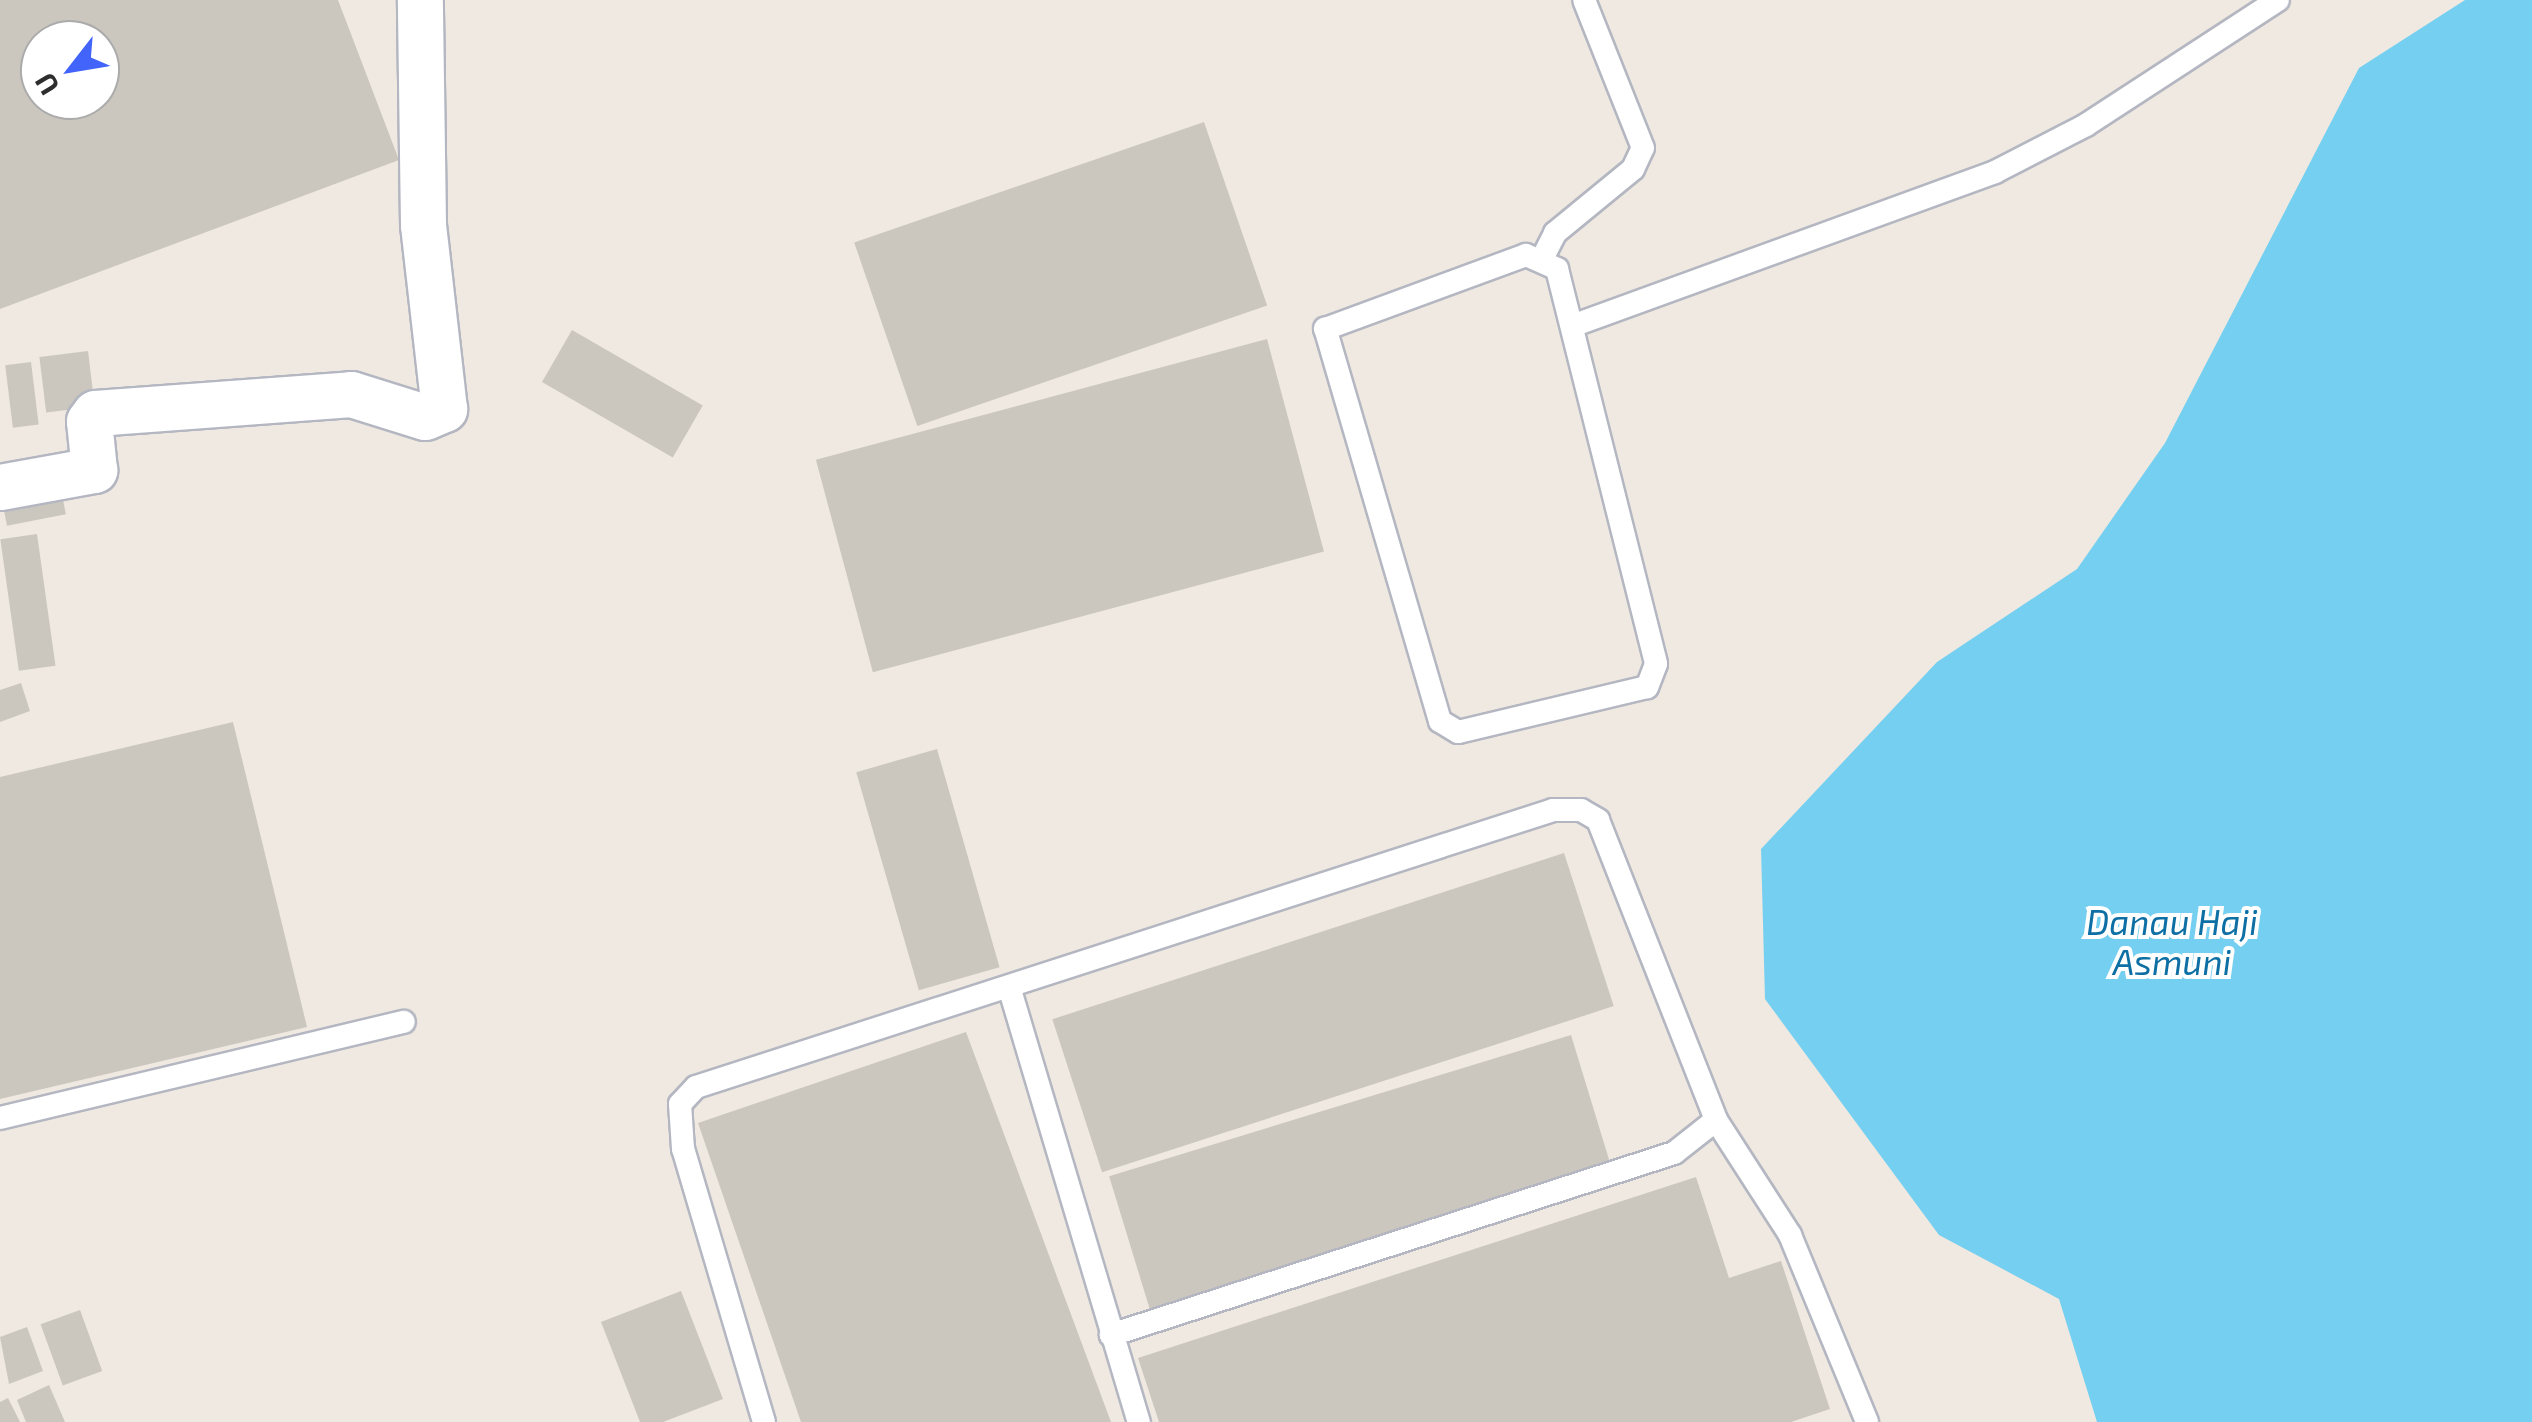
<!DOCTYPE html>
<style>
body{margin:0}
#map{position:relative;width:2532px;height:1422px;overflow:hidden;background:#efe9e1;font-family:"Exo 2",sans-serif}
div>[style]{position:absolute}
.water>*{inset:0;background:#75cff0}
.building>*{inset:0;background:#cbc7bf;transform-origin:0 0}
.roads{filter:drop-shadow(2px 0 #b4b7c1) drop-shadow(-2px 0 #b4b7c1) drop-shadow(0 2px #b4b7c1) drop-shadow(0 -2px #b4b7c1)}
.lane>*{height:22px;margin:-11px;padding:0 11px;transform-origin:11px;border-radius:11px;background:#fff}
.street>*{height:45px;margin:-22.5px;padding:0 22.5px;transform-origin:22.5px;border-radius:22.5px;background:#fff}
span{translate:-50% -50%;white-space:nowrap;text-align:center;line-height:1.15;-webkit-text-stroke:8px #fff;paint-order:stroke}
.water-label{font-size:35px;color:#0d6fa3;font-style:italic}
.north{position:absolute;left:20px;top:20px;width:100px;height:100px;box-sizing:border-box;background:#fff;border:2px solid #ababab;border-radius:50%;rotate:239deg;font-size:28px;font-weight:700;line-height:40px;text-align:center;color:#2e2e2e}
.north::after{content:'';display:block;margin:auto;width:35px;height:45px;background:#4264fb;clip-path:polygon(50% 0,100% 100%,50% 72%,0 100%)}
</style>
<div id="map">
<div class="water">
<div style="clip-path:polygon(2465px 0,2532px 0,2532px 1422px,2097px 1422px,2059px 1299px,1939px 1235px,1765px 999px,1761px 849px,1937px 662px,2077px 569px,2165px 443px,2359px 68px)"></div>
</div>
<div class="building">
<div style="clip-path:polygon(evenodd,0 0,338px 0,399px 160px,0 309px,0 0,40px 40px,100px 40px,100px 100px,40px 100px,40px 40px)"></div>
<div style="left:1204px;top:122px;width:194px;height:370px;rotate:71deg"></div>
<div style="left:572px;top:330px;width:151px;height:60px;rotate:30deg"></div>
<div style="left:1267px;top:339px;width:220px;height:467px;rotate:75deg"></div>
<div style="left:88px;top:351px;width:56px;height:49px;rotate:83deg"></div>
<div style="left:31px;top:362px;width:63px;height:26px;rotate:83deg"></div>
<div style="left:59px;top:479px;width:36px;height:60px;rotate:79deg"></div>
<div style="left:37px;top:534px;width:133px;height:37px;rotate:82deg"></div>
<div style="clip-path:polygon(21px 683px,30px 711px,0 722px,0 690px)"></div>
<div style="clip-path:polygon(233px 722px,307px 1027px,0 1099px,0 777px)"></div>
<div style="left:937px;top:749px;width:227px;height:84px;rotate:74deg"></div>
<div style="left:1564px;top:853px;width:161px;height:538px;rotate:72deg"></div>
<div style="clip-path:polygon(966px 1032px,1111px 1422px,801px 1422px,698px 1123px)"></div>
<div style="left:1571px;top:1035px;width:140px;height:483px;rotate:73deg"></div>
<div style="clip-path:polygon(1696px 1177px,1729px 1278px,1781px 1261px,1830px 1409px,1791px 1422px,1159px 1422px,1138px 1358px)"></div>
<div style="clip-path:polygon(681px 1291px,723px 1399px,663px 1422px,640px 1422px,601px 1322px)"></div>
<div style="left:80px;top:1310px;width:65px;height:42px;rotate:70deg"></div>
<div style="clip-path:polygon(27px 1327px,43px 1371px,9px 1384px,0 1337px)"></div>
<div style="clip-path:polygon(49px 1385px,65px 1422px,26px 1422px,17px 1400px)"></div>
<div style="clip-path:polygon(8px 1398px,20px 1422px,0 1422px,0 1402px)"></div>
</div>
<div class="roads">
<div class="lane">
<div style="left:1526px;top:255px;width:34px;rotate:24deg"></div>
<div style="left:1557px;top:269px;width:407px;rotate:75.9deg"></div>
<div style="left:1656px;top:664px;width:25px;rotate:111deg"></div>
<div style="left:1647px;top:687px;width:194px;rotate:166.6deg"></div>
<div style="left:1458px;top:732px;width:21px;rotate:-149deg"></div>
<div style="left:1440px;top:721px;width:409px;rotate:-106.3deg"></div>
<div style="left:1325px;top:329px;width:214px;rotate:-20.2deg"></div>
<div style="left:1543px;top:257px;width:27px;rotate:-63deg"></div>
<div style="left:1555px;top:233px;width:101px;rotate:-39.4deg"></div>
<div style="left:1633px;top:169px;width:23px;rotate:-65deg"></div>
<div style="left:1643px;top:148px;width:159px;rotate:-111.7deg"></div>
<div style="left:1572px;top:326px;width:450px;rotate:-20deg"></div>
<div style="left:1995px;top:172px;width:102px;rotate:-27.3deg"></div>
<div style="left:2086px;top:125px;width:229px;rotate:-33.1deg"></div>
<div style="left:1010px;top:990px;width:451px;rotate:73.4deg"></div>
<div style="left:0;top:1118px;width:415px;rotate:-13.4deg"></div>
<div style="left:1716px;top:1120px;width:137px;rotate:57.2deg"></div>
<div style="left:1790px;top:1235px;width:202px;rotate:67.6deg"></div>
<div style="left:764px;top:1422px;width:285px;rotate:-106.5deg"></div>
<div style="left:683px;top:1149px;width:45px;rotate:-93.8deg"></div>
<div style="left:680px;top:1104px;width:23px;rotate:-47deg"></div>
<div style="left:696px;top:1087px;width:901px;rotate:-17.91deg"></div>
<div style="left:1553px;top:810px;width:28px"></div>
<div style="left:1581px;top:810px;width:20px;rotate:30deg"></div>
<div style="left:1598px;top:820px;width:322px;rotate:68.5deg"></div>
<div style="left:1716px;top:1120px;width:53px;rotate:141.8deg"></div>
<div style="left:1674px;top:1153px;width:592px;rotate:162.09deg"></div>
</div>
<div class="street">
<div style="left:0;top:487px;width:96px;rotate:-10.3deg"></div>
<div style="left:94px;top:470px;width:49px;rotate:-95.8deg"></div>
<div style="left:89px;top:421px;width:10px;rotate:-53deg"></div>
<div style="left:95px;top:413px;width:257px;rotate:-4.2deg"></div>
<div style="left:351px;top:394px;width:77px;rotate:17.3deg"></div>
<div style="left:425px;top:417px;width:21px;rotate:-23deg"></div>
<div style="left:444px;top:409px;width:185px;rotate:-96.5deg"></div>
<div style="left:423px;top:225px;width:225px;rotate:-90.8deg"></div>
</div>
</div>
<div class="water-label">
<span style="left:2172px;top:941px">Danau Haji<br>Asmuni</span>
</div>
<div class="north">U</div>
</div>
